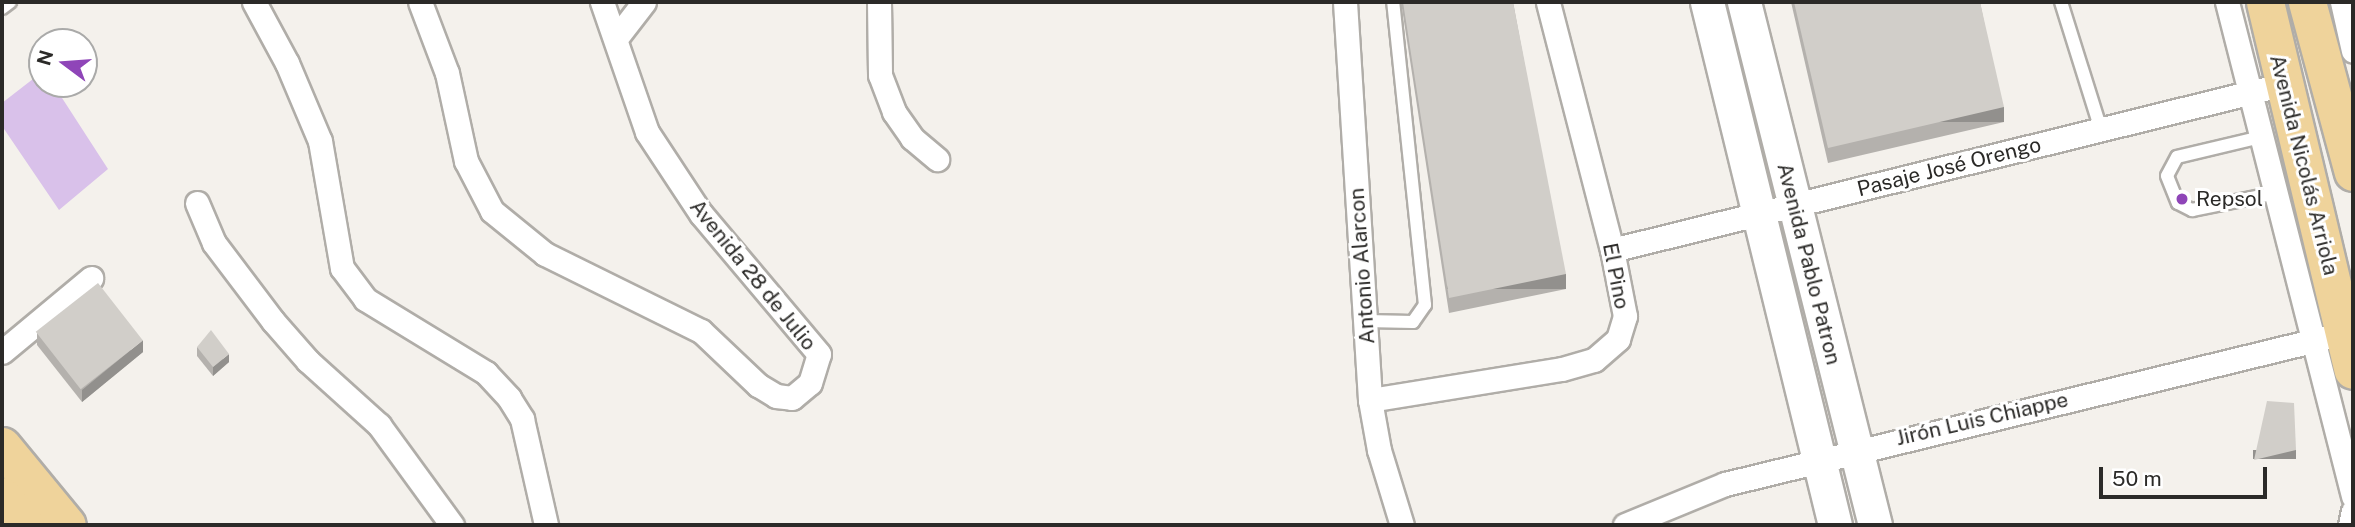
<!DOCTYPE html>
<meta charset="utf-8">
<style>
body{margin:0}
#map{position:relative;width:2355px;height:527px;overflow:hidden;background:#f4f1ec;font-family:"Public Sans",sans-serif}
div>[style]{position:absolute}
.green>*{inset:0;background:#d9c1ea}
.roads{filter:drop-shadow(2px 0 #b0ada8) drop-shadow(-2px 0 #b0ada8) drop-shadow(0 2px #b0ada8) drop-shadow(0 -2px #b0ada8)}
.lane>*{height:12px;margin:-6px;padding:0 6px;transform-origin:6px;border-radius:6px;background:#fff}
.street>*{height:23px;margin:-11.5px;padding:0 11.5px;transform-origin:11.5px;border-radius:11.5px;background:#fff}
.secondary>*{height:33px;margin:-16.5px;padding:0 16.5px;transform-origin:16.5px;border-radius:16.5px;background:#fff}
.primary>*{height:37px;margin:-18.5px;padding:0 18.5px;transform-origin:18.5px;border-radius:18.5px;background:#efd39b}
.wall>*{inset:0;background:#b4b1ad}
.shaded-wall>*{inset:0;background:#92908d;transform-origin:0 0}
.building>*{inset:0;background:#d1cec9;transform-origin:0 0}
.dots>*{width:19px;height:19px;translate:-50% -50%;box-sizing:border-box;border:4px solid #fff;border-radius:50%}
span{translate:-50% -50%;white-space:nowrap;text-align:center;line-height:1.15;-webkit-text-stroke:6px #fff;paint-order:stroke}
.street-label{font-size:21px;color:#2b2a28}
.poi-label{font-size:21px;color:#2b2a28}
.left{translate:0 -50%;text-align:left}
.frame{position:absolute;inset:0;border:4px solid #2b2a28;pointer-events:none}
.north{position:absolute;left:28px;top:28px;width:70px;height:70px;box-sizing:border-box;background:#fff;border:2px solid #aaaaa9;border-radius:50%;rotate:286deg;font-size:19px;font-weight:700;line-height:28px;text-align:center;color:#2b2a28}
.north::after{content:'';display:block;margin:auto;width:24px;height:32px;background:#8f45b8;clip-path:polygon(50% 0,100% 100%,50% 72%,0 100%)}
.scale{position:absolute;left:2099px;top:467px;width:168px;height:32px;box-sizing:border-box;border:4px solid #2b2a28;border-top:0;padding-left:9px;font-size:21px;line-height:24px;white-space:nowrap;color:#2b2a28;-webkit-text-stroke:5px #fff;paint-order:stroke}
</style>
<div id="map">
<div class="green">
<div style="clip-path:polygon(42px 72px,42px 84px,53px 84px,108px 169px,59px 210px,2px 126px,2px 103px)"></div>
</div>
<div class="roads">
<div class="lane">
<div style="left:2061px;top:2px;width:134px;rotate:72.6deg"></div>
<div style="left:2px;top:8px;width:10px;rotate:-37deg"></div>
<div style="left:2261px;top:137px;width:86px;rotate:166.6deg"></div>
<div style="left:2177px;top:157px;width:21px;rotate:118deg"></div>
<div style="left:2167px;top:176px;width:29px;rotate:68deg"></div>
<div style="left:2178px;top:203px;width:16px;rotate:27deg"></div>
<div style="left:2192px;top:210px;width:86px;rotate:-11.4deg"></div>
<div style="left:1366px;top:321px;width:47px;rotate:1.2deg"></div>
<div style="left:1413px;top:322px;width:21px;rotate:-55deg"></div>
<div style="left:1425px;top:305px;width:305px;rotate:-96deg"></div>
</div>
<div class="street">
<div style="left:254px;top:2px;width:69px;rotate:61.6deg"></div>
<div style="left:287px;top:63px;width:85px;rotate:67.1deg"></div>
<div style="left:320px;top:141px;width:129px;rotate:80.2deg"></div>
<div style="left:342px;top:268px;width:39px;rotate:53deg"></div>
<div style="left:365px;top:299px;width:142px;rotate:31.4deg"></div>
<div style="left:486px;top:373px;width:34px;rotate:47deg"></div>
<div style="left:509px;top:398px;width:25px;rotate:58deg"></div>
<div style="left:522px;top:419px;width:109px;rotate:77.2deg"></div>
<div style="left:420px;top:2px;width:76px;rotate:69.2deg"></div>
<div style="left:447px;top:73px;width:90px;rotate:77.8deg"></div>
<div style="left:466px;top:161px;width:56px;rotate:62.5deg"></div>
<div style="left:492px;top:211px;width:68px;rotate:39.1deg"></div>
<div style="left:545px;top:254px;width:174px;rotate:26.3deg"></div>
<div style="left:701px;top:331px;width:79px;rotate:43.5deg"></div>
<div style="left:758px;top:385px;width:21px;rotate:31deg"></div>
<div style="left:776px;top:396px;width:16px;rotate:7deg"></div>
<div style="left:792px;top:398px;width:23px;rotate:-40deg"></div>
<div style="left:810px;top:383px;width:30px;rotate:-73deg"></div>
<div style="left:819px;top:354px;width:183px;rotate:-130.1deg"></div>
<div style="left:701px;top:214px;width:98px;rotate:-123.4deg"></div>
<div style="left:647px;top:132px;width:138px;rotate:-109.1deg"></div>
<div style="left:879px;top:2px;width:73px;rotate:89.2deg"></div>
<div style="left:880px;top:75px;width:40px;rotate:69deg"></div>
<div style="left:894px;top:112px;width:32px;rotate:55deg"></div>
<div style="left:912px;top:138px;width:33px;rotate:40deg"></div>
<div style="left:1345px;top:2px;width:399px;rotate:86.4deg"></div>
<div style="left:1370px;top:400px;width:51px;rotate:79.8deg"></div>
<div style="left:1379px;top:450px;width:78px;rotate:73deg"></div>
<div style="left:2227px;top:2px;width:510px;rotate:75.69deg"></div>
<div style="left:2342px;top:2px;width:50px;rotate:77.3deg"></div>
<div style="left:617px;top:37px;width:44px;rotate:-52.4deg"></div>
<div style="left:197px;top:203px;width:43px;rotate:67deg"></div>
<div style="left:214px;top:243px;width:98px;rotate:52.9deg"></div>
<div style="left:273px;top:321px;width:53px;rotate:48.8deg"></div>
<div style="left:308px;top:361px;width:96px;rotate:42deg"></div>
<div style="left:379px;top:425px;width:124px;rotate:53.9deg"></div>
<div style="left:1612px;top:250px;width:693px;rotate:-13.86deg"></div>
<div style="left:2px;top:352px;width:116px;rotate:-39.7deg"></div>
<div style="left:1370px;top:400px;width:194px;rotate:-9.2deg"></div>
<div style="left:1562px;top:369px;width:33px;rotate:-16deg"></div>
<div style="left:1594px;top:360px;width:32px;rotate:-41deg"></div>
<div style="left:1618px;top:339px;width:24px;rotate:-73deg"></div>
<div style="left:1625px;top:316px;width:67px;rotate:-101.1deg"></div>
<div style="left:1612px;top:250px;width:256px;rotate:-104.5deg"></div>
<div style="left:1625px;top:525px;width:108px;rotate:-22.3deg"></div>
<div style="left:1725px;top:484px;width:638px;rotate:-13.69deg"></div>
<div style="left:2350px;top:525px;width:14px;rotate:-78deg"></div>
</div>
<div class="secondary">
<div style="left:1707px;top:2px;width:538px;rotate:76.25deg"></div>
<div style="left:1744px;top:2px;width:539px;rotate:75.94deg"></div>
</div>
<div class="primary">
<div style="left:2265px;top:2px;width:378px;rotate:76.6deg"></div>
<div style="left:2307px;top:2px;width:176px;rotate:74.9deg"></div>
<div style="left:2px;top:446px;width:102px;rotate:50.6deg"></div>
<div style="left:2px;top:496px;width:37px;rotate:52deg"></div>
</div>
</div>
<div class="wall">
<div style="clip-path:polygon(1401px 2px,1513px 2px,1566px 289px,1449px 313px)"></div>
<div style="clip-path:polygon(1791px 2px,1980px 2px,2004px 122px,1828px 163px)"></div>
<div style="clip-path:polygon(37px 333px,143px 352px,82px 402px,37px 345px)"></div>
<div style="clip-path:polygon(197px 347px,229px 362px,213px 376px,197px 356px)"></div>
</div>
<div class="shaded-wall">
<div style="left:2004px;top:107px;width:15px;height:181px;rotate:90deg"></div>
<div style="left:1566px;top:274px;width:15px;height:119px;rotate:90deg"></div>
<div style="clip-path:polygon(143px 340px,143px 352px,82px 402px,82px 390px)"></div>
<div style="clip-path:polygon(229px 354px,229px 362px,213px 376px,213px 367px)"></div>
<div style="left:2296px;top:450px;width:9px;height:43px;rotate:90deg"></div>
</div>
<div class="building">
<div style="clip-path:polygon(1403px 2px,1513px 2px,1566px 274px,1449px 298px)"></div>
<div style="clip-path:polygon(1794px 2px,1980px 2px,2004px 107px,1828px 148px)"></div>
<div style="left:98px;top:283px;width:73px;height:79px;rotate:52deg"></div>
<div style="clip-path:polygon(211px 330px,229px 354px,213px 367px,197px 347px)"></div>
<div style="clip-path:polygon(2267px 401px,2294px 403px,2296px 450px,2254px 460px)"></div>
</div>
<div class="dots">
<div style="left:2182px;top:199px;background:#8f45b8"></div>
</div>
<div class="street-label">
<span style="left:2304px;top:165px;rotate:76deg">Avenida Nicolás Arriola</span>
<span style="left:1949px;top:167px;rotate:-14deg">Pasaje José Orengo</span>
<span style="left:1809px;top:264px;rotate:76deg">Avenida Pablo Patron</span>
<span style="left:1362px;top:266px;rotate:-94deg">Antonio Alarcon</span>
<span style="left:753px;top:275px;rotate:51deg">Avenida 28 de Julio</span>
<span style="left:1616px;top:276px;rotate:79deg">El Pino</span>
<span style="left:1982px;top:419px;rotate:-13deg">Jirón Luis Chiappe</span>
</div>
<div class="poi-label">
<span class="left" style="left:2196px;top:199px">Repsol</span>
</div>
<div class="frame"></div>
<div class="north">N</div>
<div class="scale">50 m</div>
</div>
